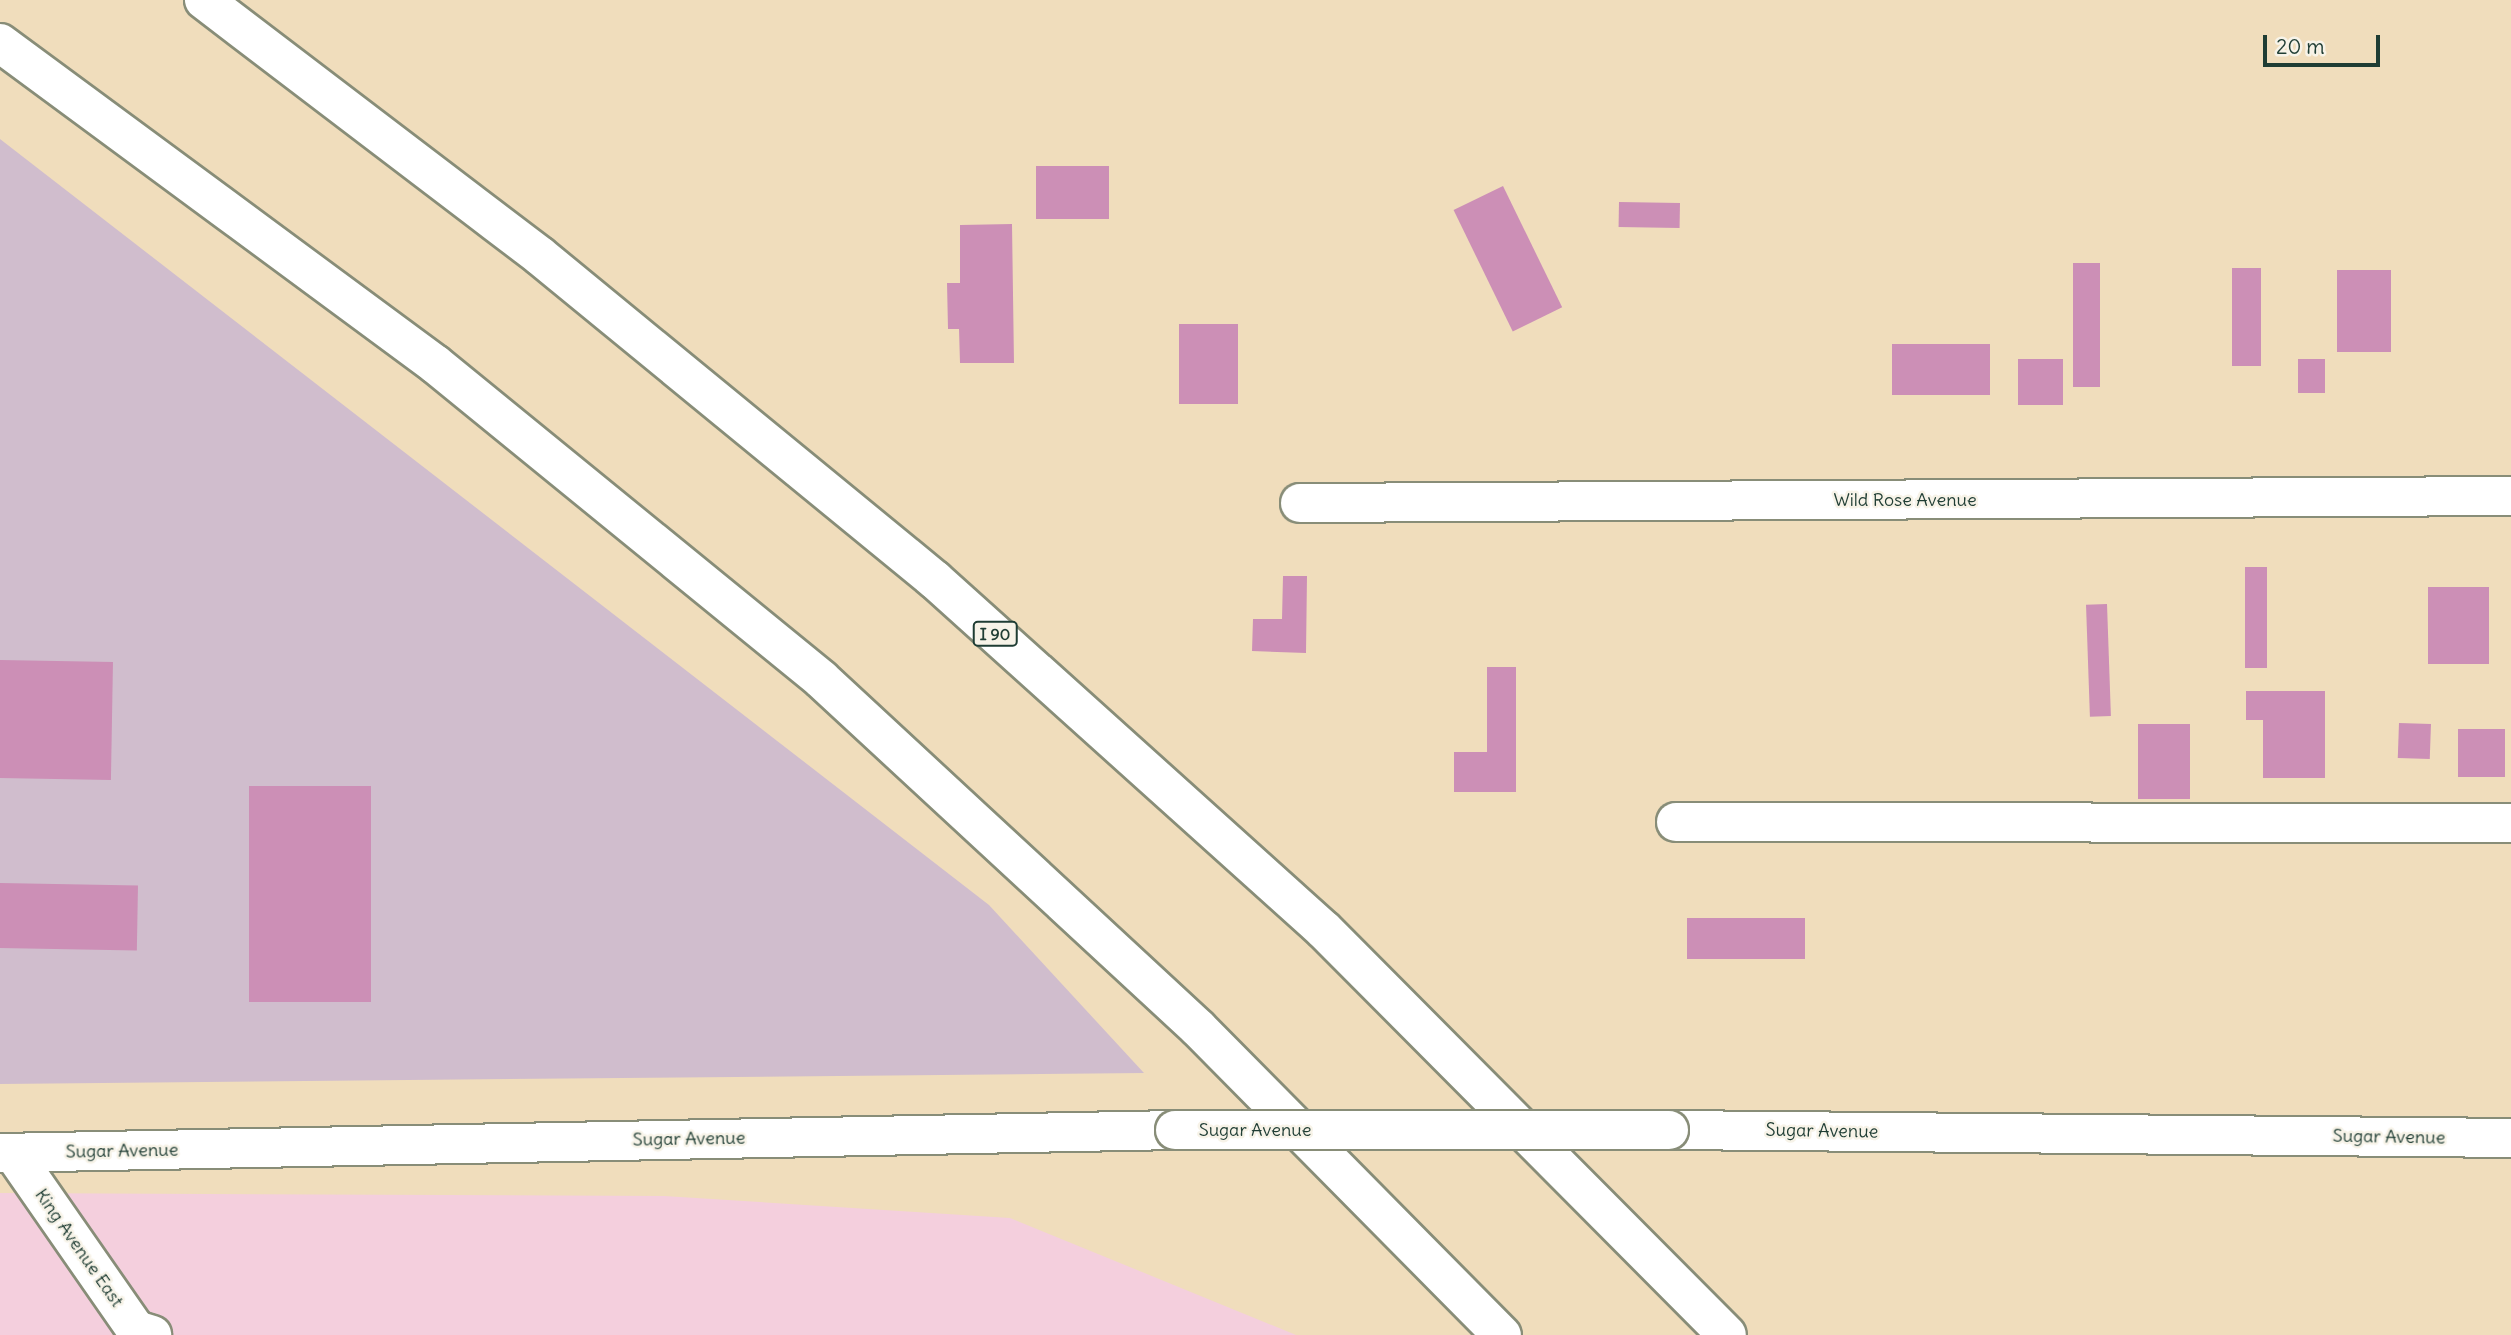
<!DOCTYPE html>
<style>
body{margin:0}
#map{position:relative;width:2511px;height:1335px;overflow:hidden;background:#f0ddbc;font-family:Delius,sans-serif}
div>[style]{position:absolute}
.built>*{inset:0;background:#f4cfdd}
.industrial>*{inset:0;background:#d0bdcd}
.building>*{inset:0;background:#cc8fb6;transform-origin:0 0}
.roads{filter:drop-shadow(2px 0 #888d78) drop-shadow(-2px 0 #888d78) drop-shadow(0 2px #888d78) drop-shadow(0 -2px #888d78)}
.minor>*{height:38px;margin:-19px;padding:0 19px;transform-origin:19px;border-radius:19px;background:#fff}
.major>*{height:38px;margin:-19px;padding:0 19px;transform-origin:19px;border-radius:19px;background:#fff}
.highway>*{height:38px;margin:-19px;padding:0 19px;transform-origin:19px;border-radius:19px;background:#fff}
.bridges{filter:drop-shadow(2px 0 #888d78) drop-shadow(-2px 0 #888d78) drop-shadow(0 2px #888d78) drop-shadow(0 -2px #888d78)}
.major-bridge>*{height:38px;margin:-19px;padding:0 19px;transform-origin:19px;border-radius:19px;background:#fff}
span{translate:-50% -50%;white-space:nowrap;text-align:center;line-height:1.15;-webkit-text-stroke:5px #f7f3e8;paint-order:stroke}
.shield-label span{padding:2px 5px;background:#f7f3e8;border:2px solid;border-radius:5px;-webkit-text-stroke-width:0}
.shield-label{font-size:16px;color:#1f3d34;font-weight:700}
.street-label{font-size:18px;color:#1f3d34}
.scale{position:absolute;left:2263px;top:35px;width:117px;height:32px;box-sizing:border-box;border:4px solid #1f3d34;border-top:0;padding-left:9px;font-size:21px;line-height:24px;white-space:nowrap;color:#1f3d34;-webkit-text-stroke:5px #f7f3e8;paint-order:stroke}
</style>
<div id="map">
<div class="built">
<div style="clip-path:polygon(0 1193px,664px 1196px,1010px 1218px,1296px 1335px,0 1335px)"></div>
</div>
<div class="industrial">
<div style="clip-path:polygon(0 139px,989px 905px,1144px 1073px,0 1084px)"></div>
</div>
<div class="building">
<div style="left:1036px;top:166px;width:73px;height:53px"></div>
<div style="left:1503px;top:186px;width:135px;height:55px;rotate:64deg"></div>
<div style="left:1619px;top:202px;width:61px;height:25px;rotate:1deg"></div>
<div style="clip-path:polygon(1012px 224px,1014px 363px,960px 363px,959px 329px,948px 329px,947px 283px,960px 283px,960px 225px)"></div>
<div style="left:2073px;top:263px;width:27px;height:124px"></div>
<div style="left:2232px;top:268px;width:29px;height:98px"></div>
<div style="left:2337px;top:270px;width:54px;height:82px"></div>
<div style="left:1179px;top:324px;width:59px;height:80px"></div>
<div style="left:1892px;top:344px;width:98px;height:51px"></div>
<div style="left:2018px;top:359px;width:45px;height:46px"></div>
<div style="left:2298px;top:359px;width:27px;height:34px"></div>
<div style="left:2245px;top:567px;width:22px;height:101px"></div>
<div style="clip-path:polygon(1283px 576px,1307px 576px,1306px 653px,1252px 651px,1253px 619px,1282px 619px)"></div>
<div style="left:2428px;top:587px;width:61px;height:77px"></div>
<div style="left:2107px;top:604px;width:112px;height:21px;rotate:88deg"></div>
<div style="left:0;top:660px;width:113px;height:118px;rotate:1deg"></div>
<div style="clip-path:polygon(1487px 667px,1516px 667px,1516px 792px,1454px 792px,1454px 752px,1487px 752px)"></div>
<div style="clip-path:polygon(2246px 691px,2325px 691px,2325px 778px,2263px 778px,2263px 720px,2246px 720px)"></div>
<div style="left:2399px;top:723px;width:32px;height:35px;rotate:2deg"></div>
<div style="left:2138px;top:724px;width:52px;height:75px"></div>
<div style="left:2458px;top:729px;width:47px;height:48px"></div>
<div style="left:249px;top:786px;width:122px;height:216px"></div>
<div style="left:0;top:883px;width:138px;height:65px;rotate:1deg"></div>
<div style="left:1687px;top:918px;width:118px;height:41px"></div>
</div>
<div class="roads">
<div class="minor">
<div style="left:1300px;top:503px;width:1211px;rotate:-0.33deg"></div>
<div style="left:1676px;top:822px;width:835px;rotate:0.07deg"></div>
</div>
<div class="major">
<div style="left:1669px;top:1130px;width:842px;rotate:0.54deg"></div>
<div style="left:0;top:1153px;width:1175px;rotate:-1.12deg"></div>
<div style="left:13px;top:1153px;width:216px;rotate:55.2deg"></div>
<div style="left:136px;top:1330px;width:17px;rotate:17deg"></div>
</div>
<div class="highway">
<div style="left:204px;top:0;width:422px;rotate:37.3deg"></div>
<div style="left:540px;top:256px;width:511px;rotate:39.36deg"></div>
<div style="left:935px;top:580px;width:523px;rotate:41.98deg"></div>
<div style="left:1324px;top:930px;width:571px;rotate:45.14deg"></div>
<div style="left:0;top:43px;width:541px;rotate:36.42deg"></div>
<div style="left:435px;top:364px;width:498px;rotate:39.2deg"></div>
<div style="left:821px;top:679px;width:514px;rotate:42.79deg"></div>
<div style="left:1198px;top:1028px;width:432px;rotate:45.3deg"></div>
</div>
</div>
<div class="bridges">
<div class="major-bridge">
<div style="left:1175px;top:1130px;width:494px"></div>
</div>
</div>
<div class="shield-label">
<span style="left:995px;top:634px">I 90</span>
</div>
<div class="street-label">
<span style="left:1905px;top:500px">Wild Rose Avenue</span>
<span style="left:1255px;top:1130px">Sugar Avenue</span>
<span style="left:1822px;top:1131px;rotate:1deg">Sugar Avenue</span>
<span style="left:2389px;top:1137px;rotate:1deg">Sugar Avenue</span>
<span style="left:689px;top:1139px;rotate:-1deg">Sugar Avenue</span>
<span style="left:122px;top:1151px;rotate:-1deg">Sugar Avenue</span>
<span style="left:79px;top:1248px;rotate:55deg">King Avenue East</span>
</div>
<div class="scale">20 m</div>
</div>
